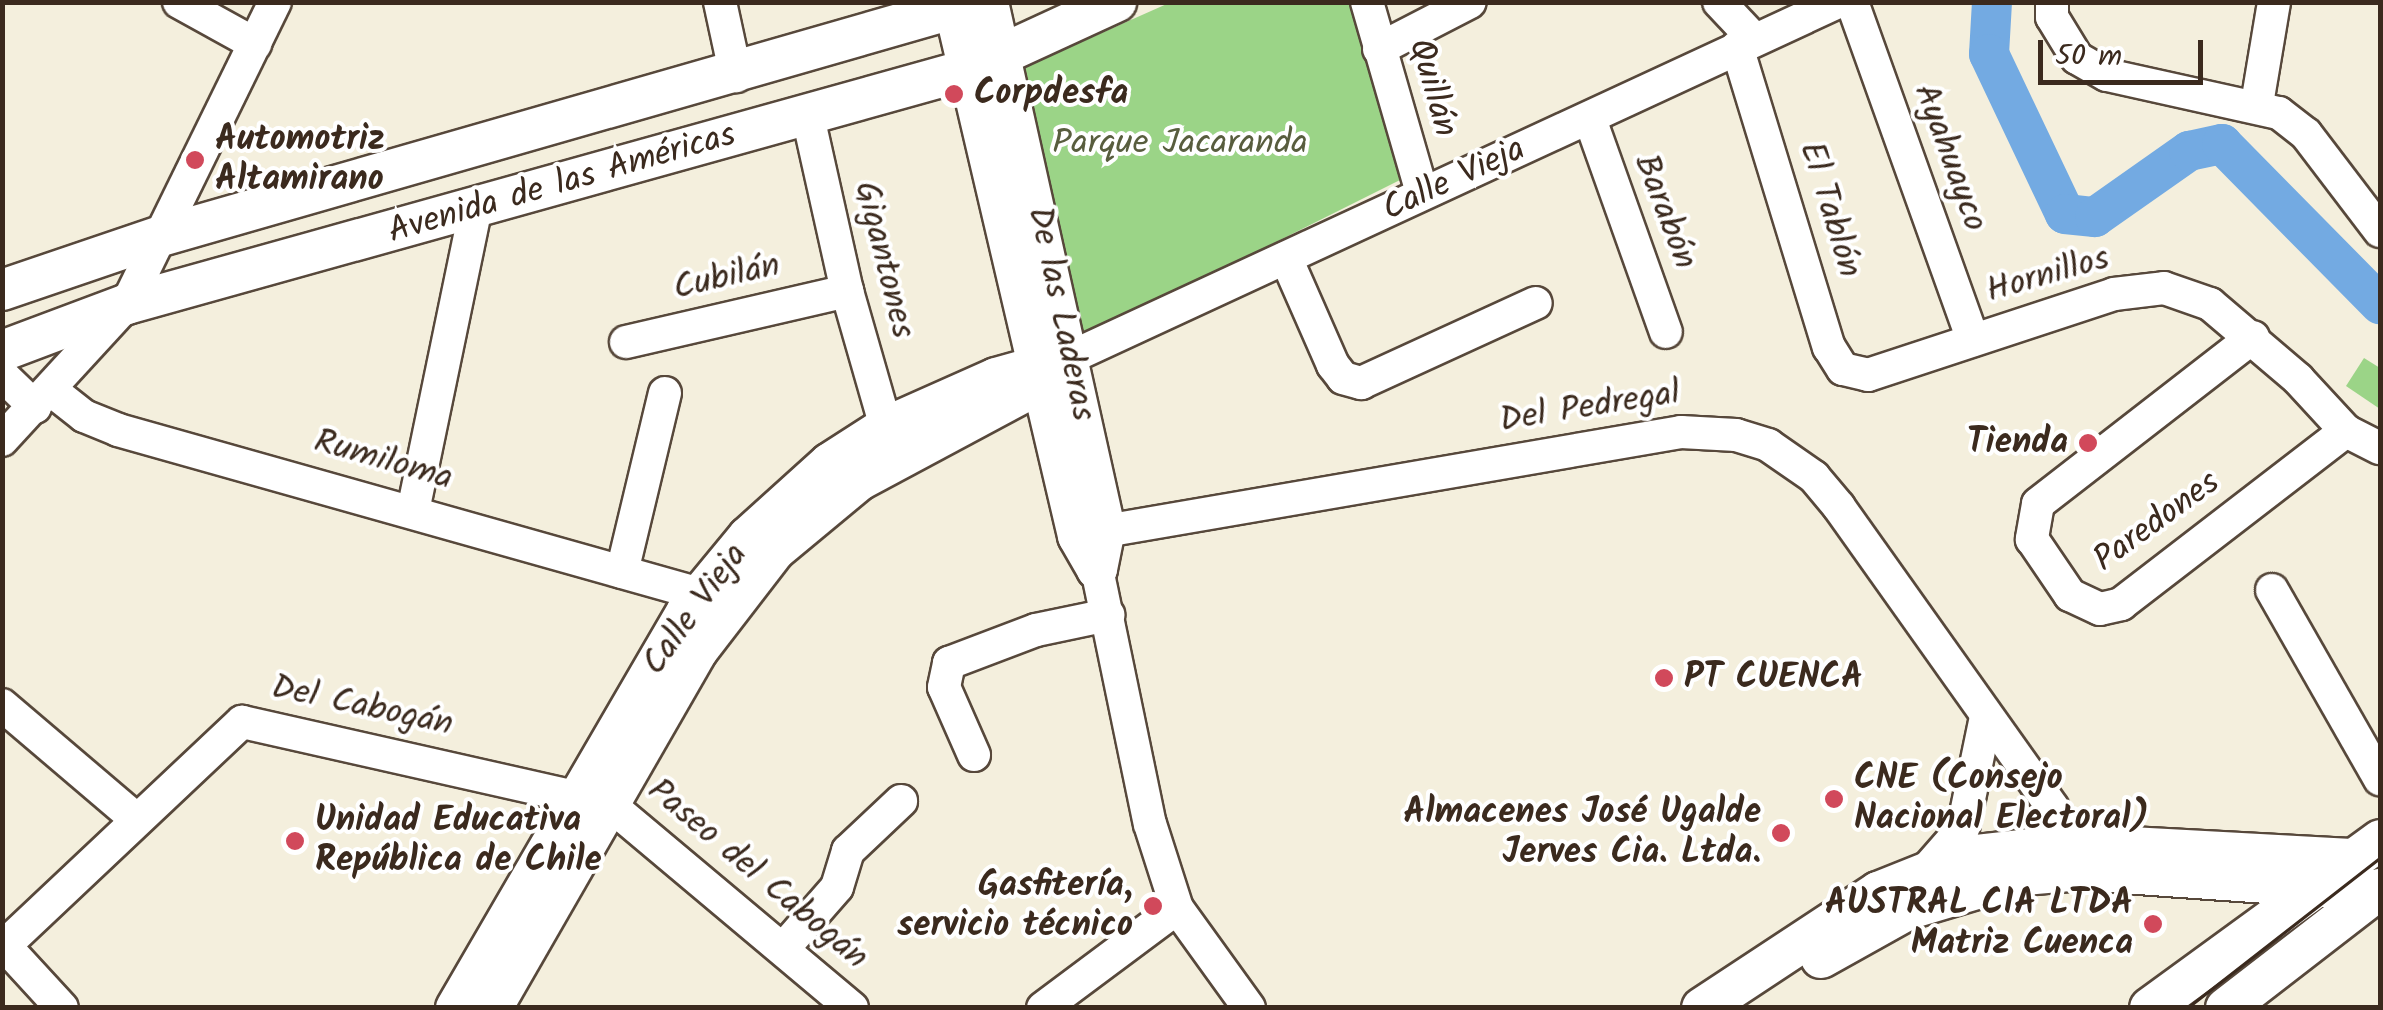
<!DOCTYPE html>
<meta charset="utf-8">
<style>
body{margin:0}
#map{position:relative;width:2383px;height:1010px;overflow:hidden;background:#f4efdd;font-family:Kalam,sans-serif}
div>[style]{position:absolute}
.green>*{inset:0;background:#9bd487}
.river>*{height:40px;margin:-20px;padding:0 20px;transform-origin:20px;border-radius:20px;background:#73aae2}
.roads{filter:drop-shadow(2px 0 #57483b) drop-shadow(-2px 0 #57483b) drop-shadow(0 2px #57483b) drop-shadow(0 -2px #57483b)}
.minor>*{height:32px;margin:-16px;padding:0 16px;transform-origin:16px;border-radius:16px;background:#fff}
.major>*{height:40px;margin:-20px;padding:0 20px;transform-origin:20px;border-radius:20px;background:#fff}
.tram>*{height:2.5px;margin:-1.25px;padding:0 1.25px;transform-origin:1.25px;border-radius:1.25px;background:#3b2a1e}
.dots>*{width:28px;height:28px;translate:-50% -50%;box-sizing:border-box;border:5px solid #fff;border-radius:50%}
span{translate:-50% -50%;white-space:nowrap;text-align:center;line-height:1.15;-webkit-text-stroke:8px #fff;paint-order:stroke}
.street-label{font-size:35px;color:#3b2a1e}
.poi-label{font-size:35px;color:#3b2a1e;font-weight:700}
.left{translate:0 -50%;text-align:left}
.right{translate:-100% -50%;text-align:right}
.park-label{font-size:35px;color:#585d3e}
.frame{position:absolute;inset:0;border:5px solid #3b2a1e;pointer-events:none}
.scale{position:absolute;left:2038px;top:40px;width:165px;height:45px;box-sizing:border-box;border:5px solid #3b2a1e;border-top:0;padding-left:12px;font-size:30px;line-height:35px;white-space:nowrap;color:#3b2a1e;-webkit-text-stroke:8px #fff;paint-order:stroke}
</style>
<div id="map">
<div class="green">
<div style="clip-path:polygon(1169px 3px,1352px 3px,1400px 180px,1084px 338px,1025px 67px)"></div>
<div style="clip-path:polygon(2364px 358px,2380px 368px,2380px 409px,2346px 386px)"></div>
</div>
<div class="river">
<div style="left:1992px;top:2px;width:52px;rotate:93.3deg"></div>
<div style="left:1989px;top:54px;width:177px;rotate:64.6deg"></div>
<div style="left:2065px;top:214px;width:30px;rotate:6deg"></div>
<div style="left:2095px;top:217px;width:115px;rotate:-35.1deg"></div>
<div style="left:2189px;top:151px;width:34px;rotate:-12deg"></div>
<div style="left:2222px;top:144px;width:225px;rotate:45.4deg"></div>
</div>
<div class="roads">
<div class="minor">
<div style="left:179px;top:2px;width:87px;rotate:28.9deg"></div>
<div style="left:720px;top:2px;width:76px;rotate:77.8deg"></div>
<div style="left:1367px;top:2px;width:199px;rotate:73.9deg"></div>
<div style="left:1719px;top:2px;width:50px;rotate:46.6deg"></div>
<div style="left:1852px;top:2px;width:359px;rotate:70.3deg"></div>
<div style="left:2052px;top:2px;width:15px;rotate:90deg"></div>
<div style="left:2052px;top:17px;width:48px;rotate:58.6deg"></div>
<div style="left:2077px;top:58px;width:34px;rotate:30deg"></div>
<div style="left:2107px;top:75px;width:176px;rotate:12.5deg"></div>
<div style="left:2279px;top:113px;width:34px;rotate:38deg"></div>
<div style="left:2306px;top:134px;width:122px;rotate:52.7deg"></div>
<div style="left:1737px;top:47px;width:314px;rotate:73deg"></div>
<div style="left:1829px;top:347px;width:26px;rotate:58deg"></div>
<div style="left:1843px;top:369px;width:26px;rotate:13deg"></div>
<div style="left:1868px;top:375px;width:259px;rotate:-18.2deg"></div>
<div style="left:2114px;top:294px;width:50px;rotate:-6.8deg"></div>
<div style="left:2164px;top:288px;width:49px;rotate:19.2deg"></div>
<div style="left:2210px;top:304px;width:116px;rotate:40.4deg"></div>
<div style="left:2298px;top:379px;width:71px;rotate:47.3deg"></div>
<div style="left:2346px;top:431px;width:38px;rotate:27deg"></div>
<div style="left:1379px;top:49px;width:102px;rotate:-27.3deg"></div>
<div style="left:2257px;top:104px;width:103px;rotate:-80.5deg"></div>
<div style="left:807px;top:112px;width:183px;rotate:77.4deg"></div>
<div style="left:847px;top:291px;width:141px;rotate:74deg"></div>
<div style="left:1590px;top:119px;width:226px;rotate:70.4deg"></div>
<div style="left:1286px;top:258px;width:117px;rotate:66.3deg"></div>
<div style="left:1333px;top:365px;width:16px;rotate:52deg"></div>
<div style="left:1343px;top:378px;width:19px;rotate:16deg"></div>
<div style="left:1361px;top:383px;width:192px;rotate:-24.6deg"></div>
<div style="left:2253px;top:337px;width:272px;rotate:142.2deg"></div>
<div style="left:2038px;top:504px;width:36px;rotate:100deg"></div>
<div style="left:2032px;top:539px;width:68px;rotate:55.8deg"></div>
<div style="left:2070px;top:595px;width:33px;rotate:25deg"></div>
<div style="left:2100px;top:609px;width:22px;rotate:-13deg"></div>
<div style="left:2121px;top:604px;width:284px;rotate:-37.6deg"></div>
<div style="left:626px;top:342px;width:227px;rotate:-13deg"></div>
<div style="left:1071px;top:357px;width:845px;rotate:-24.84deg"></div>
<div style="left:2px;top:375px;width:46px;rotate:44.1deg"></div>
<div style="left:51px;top:390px;width:42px;rotate:38.2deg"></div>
<div style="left:84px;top:416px;width:37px;rotate:22deg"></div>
<div style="left:118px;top:430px;width:605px;rotate:15.74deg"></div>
<div style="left:2px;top:440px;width:185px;rotate:-47.4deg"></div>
<div style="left:127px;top:304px;width:336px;rotate:-63.9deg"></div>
<div style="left:413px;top:511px;width:305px;rotate:-78.3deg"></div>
<div style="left:1082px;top:535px;width:608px;rotate:-9.76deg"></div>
<div style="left:1681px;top:432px;width:55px;rotate:3.1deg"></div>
<div style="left:1736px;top:435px;width:34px;rotate:17deg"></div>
<div style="left:1768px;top:445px;width:56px;rotate:34.8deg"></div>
<div style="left:1814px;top:477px;width:39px;rotate:50deg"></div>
<div style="left:1839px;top:507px;width:368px;rotate:54.6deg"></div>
<div style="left:2052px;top:807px;width:65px;rotate:64.6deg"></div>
<div style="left:1097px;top:569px;width:260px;rotate:78.3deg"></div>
<div style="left:1150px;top:824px;width:88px;rotate:72.2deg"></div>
<div style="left:1177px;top:908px;width:123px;rotate:54.2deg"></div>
<div style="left:622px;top:572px;width:184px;rotate:-76.5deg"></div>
<div style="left:2272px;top:590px;width:218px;rotate:60.3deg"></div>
<div style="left:2px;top:705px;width:177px;rotate:40.4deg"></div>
<div style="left:974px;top:755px;width:74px;rotate:-113.8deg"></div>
<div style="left:944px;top:687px;width:25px;rotate:-78deg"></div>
<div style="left:949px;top:663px;width:93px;rotate:-20.8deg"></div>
<div style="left:1036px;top:630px;width:74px;rotate:-11.8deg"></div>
<div style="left:1927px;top:869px;width:55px;rotate:-48.7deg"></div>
<div style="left:1963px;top:828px;width:113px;rotate:-78.3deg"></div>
<div style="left:5px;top:946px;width:84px;rotate:47.4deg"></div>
<div style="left:2px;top:948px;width:330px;rotate:-43.3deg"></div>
<div style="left:242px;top:722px;width:377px;rotate:12.7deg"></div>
<div style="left:610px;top:805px;width:316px;rotate:40deg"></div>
<div style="left:783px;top:949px;width:82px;rotate:-48.9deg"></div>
<div style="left:837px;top:887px;width:38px;rotate:-73deg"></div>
<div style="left:848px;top:851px;width:73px;rotate:-43.3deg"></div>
<div style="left:1043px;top:1008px;width:167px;rotate:-36.7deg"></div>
</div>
<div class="major">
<div style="left:988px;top:2px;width:540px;rotate:77.48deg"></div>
<div style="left:1105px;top:529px;width:41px;rotate:101.3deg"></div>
<div style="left:955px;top:11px;width:539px;rotate:76.81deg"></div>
<div style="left:1078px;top:536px;width:38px;rotate:60deg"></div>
<div style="left:2px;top:290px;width:168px;rotate:-18.8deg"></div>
<div style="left:161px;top:236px;width:848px;rotate:-16.02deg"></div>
<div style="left:2px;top:351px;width:134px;rotate:-20.6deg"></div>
<div style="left:127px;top:304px;width:875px;rotate:-15.58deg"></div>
<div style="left:970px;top:69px;width:161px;rotate:-24.7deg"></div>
<div style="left:1821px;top:958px;width:101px;rotate:-29.1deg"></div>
<div style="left:1909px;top:909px;width:120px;rotate:-16.5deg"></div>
<div style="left:2024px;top:875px;width:57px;rotate:-5deg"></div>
<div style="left:2081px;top:870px;width:298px;rotate:4deg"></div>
<div style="left:456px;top:1008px;width:459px;rotate:-59.8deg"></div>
<div style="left:687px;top:611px;width:96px;rotate:-50.5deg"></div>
<div style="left:748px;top:537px;width:110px;rotate:-42.1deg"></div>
<div style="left:830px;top:463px;width:67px;rotate:-32.7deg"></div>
<div style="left:886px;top:427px;width:120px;rotate:-24deg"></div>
<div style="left:996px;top:378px;width:78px;rotate:-15.6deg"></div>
<div style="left:492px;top:1008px;width:413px;rotate:-60.1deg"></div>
<div style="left:698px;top:650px;width:126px;rotate:-52.4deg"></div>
<div style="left:775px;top:550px;width:108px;rotate:-39.7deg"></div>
<div style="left:858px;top:481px;width:184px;rotate:-28.2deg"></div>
<div style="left:1702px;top:1008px;width:211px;rotate:-33.4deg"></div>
<div style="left:1878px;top:892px;width:97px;rotate:-21.8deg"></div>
<div style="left:1968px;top:856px;width:108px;rotate:-6.4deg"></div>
<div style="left:2075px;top:844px;width:281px;rotate:3.1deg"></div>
<div style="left:2150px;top:1008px;width:285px;rotate:-36.1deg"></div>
<div style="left:2226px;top:1008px;width:195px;rotate:-37.7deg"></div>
</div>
</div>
<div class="tram">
<div style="left:2187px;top:1008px;width:244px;rotate:-37.9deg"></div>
</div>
<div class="dots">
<div style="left:954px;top:94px;background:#d1495b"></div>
<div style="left:195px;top:160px;background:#d1495b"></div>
<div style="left:2088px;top:443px;background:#d1495b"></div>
<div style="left:1664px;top:678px;background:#d1495b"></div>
<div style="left:1834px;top:799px;background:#d1495b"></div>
<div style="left:1781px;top:833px;background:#d1495b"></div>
<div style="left:295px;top:841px;background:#d1495b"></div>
<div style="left:1153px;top:906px;background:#d1495b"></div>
<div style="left:2153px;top:924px;background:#d1495b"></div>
</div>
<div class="street-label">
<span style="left:1432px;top:88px;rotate:74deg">Quillán</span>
<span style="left:1949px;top:158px;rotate:70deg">Ayahuayco</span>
<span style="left:1454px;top:180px;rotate:-25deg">Calle Vieja</span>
<span style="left:562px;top:184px;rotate:-16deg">Avenida de las Américas</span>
<span style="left:1829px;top:210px;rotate:73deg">El Tablón</span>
<span style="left:1664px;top:212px;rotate:69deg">Barabón</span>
<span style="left:883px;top:260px;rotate:76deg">Gigantones</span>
<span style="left:2048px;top:276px;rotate:-16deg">Hornillos</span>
<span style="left:727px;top:278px;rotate:-13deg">Cubilán</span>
<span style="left:1060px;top:314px;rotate:78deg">De las Laderas</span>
<span style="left:1590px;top:408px;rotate:-9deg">Del Pedregal</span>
<span style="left:383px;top:461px;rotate:16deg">Rumiloma</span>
<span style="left:2157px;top:522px;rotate:-36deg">Paredones</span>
<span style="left:696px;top:610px;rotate:-54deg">Calle Vieja</span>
<span style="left:362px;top:707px;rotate:12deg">Del Cabogán</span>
<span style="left:757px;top:875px;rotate:40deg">Paseo del Cabogán</span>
</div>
<div class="poi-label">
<span class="left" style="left:974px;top:94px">Corpdesfa</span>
<span class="left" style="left:215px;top:160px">Automotriz<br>Altamirano</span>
<span class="right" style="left:2068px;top:443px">Tienda</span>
<span class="left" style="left:1684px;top:678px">PT CUENCA</span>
<span class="left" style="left:1854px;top:799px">CNE (Consejo<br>Nacional Electoral)</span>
<span class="right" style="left:1761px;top:833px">Almacenes José Ugalde<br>Jerves Cia. Ltda.</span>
<span class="left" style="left:315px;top:841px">Unidad Educativa<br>República de Chile</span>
<span class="right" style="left:1133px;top:906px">Gasfitería,<br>servicio técnico</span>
<span class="right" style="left:2133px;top:924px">AUSTRAL CIA LTDA<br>Matriz Cuenca</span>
</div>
<div class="park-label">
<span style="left:1180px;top:144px">Parque Jacaranda</span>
</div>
<div class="frame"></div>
<div class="scale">50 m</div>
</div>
